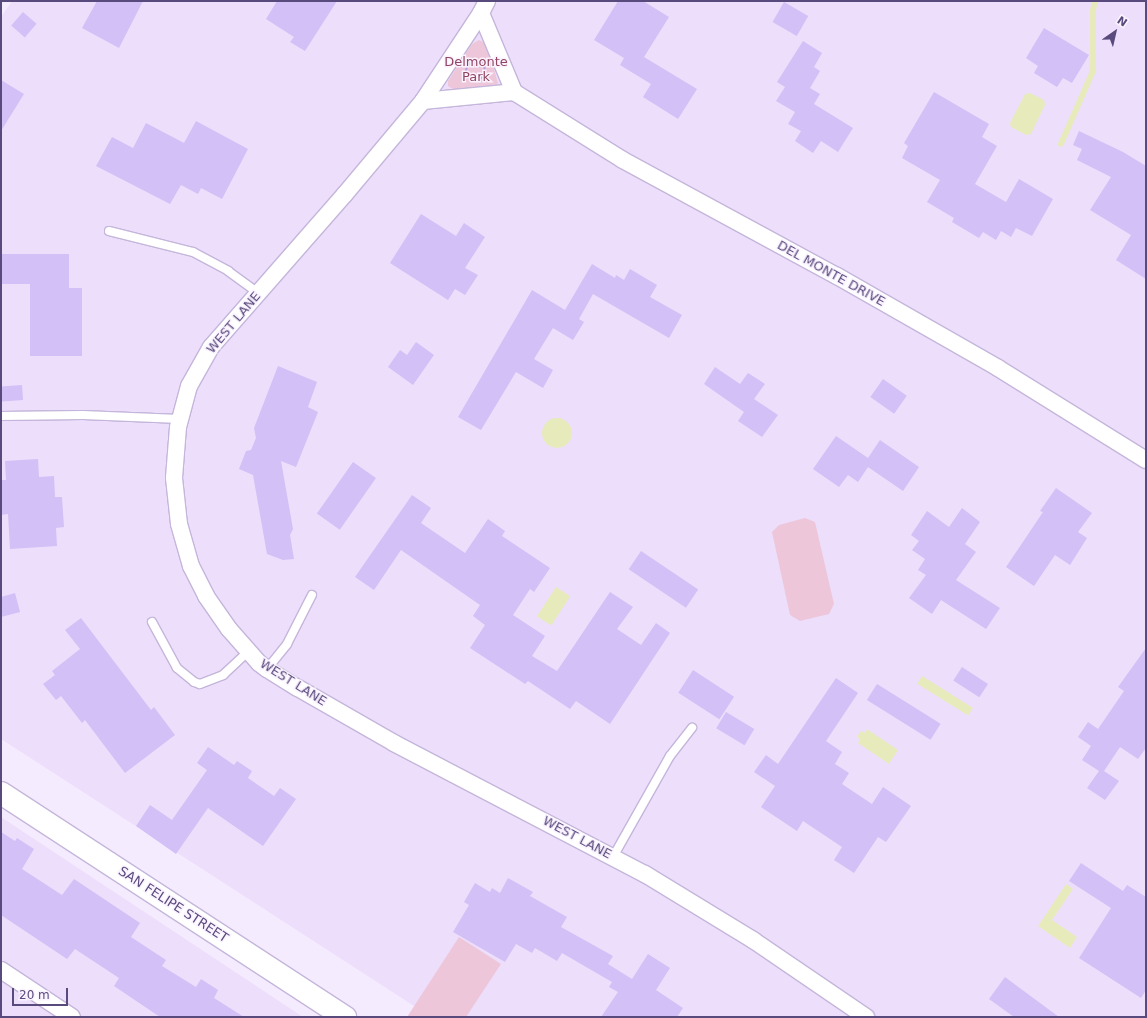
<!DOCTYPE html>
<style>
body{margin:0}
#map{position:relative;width:1147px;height:1018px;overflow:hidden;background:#f5ebfe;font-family:"DejaVu Sans",sans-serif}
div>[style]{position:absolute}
.residential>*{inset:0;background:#eddefc}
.green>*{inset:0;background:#eec6d9}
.water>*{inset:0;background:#e7ebbc;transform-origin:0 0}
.round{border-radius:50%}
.stream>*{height:5.5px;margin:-2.75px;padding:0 2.75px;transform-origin:2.75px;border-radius:2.75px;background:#e7ebbc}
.building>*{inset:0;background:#d2c0f6;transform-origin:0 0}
.path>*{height:2.5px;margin-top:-1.25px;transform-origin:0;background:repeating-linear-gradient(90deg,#b5a1dd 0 1px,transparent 0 4px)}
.path>.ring{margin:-1.25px;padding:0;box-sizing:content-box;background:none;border:2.5px solid #b5a1dd;border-radius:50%}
.roads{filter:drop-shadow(1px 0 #c4b6da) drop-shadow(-1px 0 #c4b6da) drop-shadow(0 1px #c4b6da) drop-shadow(0 -1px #c4b6da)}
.service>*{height:8px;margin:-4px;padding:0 4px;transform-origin:4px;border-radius:4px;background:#fff}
.minor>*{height:16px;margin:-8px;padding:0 8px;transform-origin:8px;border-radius:8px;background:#fff}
.secondary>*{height:22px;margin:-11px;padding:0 11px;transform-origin:11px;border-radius:11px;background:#fff}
span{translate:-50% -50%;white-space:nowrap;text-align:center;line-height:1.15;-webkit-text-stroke:3px #faf3ff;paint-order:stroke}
.park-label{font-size:13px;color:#914560}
.street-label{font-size:13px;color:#594a7d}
.frame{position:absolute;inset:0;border:2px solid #594a7d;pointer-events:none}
.north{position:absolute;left:1095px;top:12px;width:40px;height:40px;-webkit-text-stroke:3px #faf3ff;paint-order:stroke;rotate:34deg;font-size:11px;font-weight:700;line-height:16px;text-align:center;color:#594a7d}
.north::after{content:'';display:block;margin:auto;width:14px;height:18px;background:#594a7d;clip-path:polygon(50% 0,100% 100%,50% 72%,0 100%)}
.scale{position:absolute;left:12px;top:988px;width:56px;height:18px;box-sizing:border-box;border:2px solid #594a7d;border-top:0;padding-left:5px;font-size:12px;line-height:14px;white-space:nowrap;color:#594a7d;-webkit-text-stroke:3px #faf3ff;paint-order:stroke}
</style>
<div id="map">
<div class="residential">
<div style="clip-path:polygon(12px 1px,1146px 1px,1146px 1017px,431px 1017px,1px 739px,1px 17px)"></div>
<div style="clip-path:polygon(1px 817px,303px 1017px,1px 1017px)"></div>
</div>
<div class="green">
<div style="clip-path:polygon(479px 40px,487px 44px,498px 83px,494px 88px,456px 91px,448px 86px,448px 81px,472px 44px)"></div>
<div style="clip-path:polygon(805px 518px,815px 522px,834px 604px,829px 614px,800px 621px,790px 615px,772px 532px,779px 525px)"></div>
<div style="clip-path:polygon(459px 937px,501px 964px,466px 1017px,407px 1017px)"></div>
</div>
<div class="water">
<div style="clip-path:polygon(1030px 93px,1044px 100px,1045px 105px,1031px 134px,1026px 135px,1011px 127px,1010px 123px,1025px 94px)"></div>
<div class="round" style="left:542px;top:418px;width:30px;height:30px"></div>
<div style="left:556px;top:587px;width:17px;height:35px;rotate:33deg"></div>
<div style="left:922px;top:676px;width:60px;height:9px;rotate:32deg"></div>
<div style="clip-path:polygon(867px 729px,898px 750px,889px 764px,858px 743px,860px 739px,857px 737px,861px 731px,865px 733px)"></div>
<div style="clip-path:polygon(1066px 884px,1073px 889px,1052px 920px,1077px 937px,1070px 948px,1038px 926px)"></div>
</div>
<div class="stream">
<div style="left:1061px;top:144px;width:80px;rotate:-66.3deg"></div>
<div style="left:1093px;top:71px;width:60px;rotate:-90deg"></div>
<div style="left:1093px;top:11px;width:10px;rotate:-79deg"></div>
</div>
<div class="building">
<div style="clip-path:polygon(97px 1px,143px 1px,119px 48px,82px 28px)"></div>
<div style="clip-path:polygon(277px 1px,337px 1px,305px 51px,290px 42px,294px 37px,266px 19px)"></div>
<div style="clip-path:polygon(618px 1px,643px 1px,669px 17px,644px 57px,697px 89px,678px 119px,643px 97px,651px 84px,620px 65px,624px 58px,594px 40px)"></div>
<div style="left:784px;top:2px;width:28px;height:23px;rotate:30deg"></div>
<div style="left:23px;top:12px;width:18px;height:18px;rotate:41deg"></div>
<div style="clip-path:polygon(1044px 28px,1089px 55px,1072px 83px,1063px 78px,1057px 87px,1034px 73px,1038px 66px,1026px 58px)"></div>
<div style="clip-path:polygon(803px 41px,822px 53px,814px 67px,820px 71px,810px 88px,820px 94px,814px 104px,853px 128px,838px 152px,821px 141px,813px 153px,795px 141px,801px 131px,788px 124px,795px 112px,776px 101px,785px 87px,777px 82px)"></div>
<div style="clip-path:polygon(1px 80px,24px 94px,1px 131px)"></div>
<div style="clip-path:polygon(934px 92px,989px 124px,982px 137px,997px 146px,975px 184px,1006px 202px,1019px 179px,1053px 199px,1032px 236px,1016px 228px,1011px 237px,1001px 231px,996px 240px,983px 232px,979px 238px,952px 222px,954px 218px,927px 202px,940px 180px,902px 158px,908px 146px,904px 143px)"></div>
<div style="clip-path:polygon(196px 121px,248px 149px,222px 199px,201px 188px,198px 194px,181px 185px,170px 204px,96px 166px,112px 137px,133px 148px,146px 123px,184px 143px)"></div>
<div style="clip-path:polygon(1079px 131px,1123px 152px,1146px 166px,1146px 279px,1116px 260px,1131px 235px,1090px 210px,1111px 177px,1077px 160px,1082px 149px,1073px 145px)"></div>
<div style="clip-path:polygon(421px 214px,456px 236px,464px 223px,485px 237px,465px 268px,478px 275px,465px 295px,455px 289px,448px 300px,390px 263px)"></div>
<div style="clip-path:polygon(1px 254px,69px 254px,69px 288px,82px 288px,82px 356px,30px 356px,30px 284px,1px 284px)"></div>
<div style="clip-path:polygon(592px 264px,615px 278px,616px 275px,624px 280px,630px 269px,657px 285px,650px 297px,682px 315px,669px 338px,593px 294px,579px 319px,584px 322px,573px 340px,553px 328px,534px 359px,553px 370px,543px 388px,516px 372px,481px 430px,458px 417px,532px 290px,565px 310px)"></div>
<div style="clip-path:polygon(416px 342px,434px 355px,413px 385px,388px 367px,400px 350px,407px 355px)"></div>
<div style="clip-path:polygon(278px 366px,317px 382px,308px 407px,318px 412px,296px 467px,281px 461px,293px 529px,290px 535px,294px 559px,283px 560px,267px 554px,253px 475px,239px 469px,246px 451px,251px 450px,256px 438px,254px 428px)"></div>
<div style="clip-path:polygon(715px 367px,740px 384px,748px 373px,765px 384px,754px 399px,778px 415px,762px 437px,738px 421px,744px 412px,704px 384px)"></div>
<div style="left:883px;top:379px;width:29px;height:22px;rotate:35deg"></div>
<div style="left:22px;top:385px;width:15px;height:21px;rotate:86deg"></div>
<div style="clip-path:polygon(836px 436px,868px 458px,880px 440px,919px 467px,903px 491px,868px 467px,858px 482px,848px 475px,839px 487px,813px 469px)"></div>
<div style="clip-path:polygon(38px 459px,39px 477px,54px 476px,55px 497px,62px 497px,64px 527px,56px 528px,57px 546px,10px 549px,8px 514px,1px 515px,1px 480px,6px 480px,5px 461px)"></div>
<div style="left:353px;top:462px;width:28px;height:63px;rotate:35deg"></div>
<div style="clip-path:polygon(1056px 488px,1092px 513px,1078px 532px,1087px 538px,1070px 565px,1055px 555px,1034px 586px,1006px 567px,1043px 512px,1040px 511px)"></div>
<div style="clip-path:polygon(412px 495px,431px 508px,421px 523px,465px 553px,488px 519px,505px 531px,502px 536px,550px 568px,534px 592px,530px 589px,513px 615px,545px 636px,532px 656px,557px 671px,610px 592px,633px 607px,617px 629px,641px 645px,656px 623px,670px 633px,610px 724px,576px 701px,570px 709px,528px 681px,525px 684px,470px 648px,485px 625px,473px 616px,480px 605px,401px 550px,374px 590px,355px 577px)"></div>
<div style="clip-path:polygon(962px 508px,980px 522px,965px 544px,976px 552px,956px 580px,1000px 608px,986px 629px,941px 600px,932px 614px,909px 598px,926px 575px,918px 570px,925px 559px,912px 550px,919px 541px,911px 535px,927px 511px,949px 527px)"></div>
<div style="left:641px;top:551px;width:69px;height:22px;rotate:34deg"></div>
<div style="clip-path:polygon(15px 593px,20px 612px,1px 617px,1px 597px)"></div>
<div style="clip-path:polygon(81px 618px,151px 710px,154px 707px,175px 735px,125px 773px,85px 720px,82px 723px,61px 696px,56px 700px,43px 684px,55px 675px,52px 671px,80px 649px,65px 630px)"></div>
<div style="clip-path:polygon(1146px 648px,1146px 748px,1138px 759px,1120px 747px,1104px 771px,1119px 781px,1105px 800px,1087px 788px,1099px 771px,1082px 760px,1091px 746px,1078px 737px,1088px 722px,1098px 729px,1124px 691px,1118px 687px)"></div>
<div style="left:962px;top:667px;width:31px;height:16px;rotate:33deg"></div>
<div style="left:693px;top:670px;width:49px;height:27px;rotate:33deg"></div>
<div style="clip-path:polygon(836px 678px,858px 693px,826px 741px,842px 752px,835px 764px,849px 773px,842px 784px,872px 804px,883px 787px,911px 806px,886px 842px,878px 837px,854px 873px,834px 860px,842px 847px,803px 821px,797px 831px,761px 807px,775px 786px,754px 772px,766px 755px,778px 764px)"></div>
<div style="left:877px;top:684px;width:75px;height:19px;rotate:32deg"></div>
<div style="left:726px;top:712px;width:33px;height:19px;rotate:31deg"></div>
<div style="clip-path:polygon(208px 747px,234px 765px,237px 761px,252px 771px,248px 778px,274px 796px,280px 788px,296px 799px,263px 846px,208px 808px,176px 854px,136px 826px,150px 805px,172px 820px,207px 770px,197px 763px)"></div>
<div style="clip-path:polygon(1px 832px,15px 841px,17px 838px,34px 849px,22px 869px,62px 895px,74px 879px,140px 923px,131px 937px,166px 960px,162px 966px,196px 987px,201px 979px,218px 990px,214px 998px,244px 1017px,160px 1017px,114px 986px,119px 978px,75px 949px,67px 959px,1px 915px)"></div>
<div style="clip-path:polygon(1081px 863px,1123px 891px,1127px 885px,1146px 897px,1146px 990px,1141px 998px,1079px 958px,1111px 908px,1069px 881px)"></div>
<div style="clip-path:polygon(508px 878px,533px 892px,530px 896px,567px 917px,561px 927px,613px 956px,608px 964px,632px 979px,648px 954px,670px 968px,656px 990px,683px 1008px,677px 1017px,601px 1017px,618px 992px,609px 987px,612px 982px,562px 953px,557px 961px,535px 948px,532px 953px,516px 944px,505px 962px,453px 932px,469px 905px,464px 902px,475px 883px,490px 892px,492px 888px,500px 893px)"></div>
<div style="clip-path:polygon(1005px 977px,1059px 1017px,1014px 1017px,989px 999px)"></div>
</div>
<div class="path">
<div class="ring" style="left:466px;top:61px;width:17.5px;height:17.5px"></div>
</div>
<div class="roads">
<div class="service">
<div style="left:109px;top:231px;width:87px;rotate:14deg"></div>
<div style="left:193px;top:252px;width:40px;rotate:28deg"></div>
<div style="left:228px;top:271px;width:37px;rotate:36deg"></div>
<div style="left:1px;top:416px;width:82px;rotate:-0.7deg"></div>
<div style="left:83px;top:415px;width:97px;rotate:2.4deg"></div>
<div style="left:152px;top:622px;width:52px;rotate:61.5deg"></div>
<div style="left:177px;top:668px;width:22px;rotate:39deg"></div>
<div style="left:194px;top:682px;width:6px;rotate:18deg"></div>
<div style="left:200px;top:684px;width:25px;rotate:-21deg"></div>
<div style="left:223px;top:675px;width:35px;rotate:-43deg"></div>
<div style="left:267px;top:669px;width:32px;rotate:-51deg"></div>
<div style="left:287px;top:644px;width:55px;rotate:-63deg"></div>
<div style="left:613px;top:857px;width:116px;rotate:-60.6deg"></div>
<div style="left:670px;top:756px;width:36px;rotate:-52deg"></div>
</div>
<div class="minor">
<div style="left:487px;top:1px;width:13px;rotate:117deg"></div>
<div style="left:481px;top:13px;width:105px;rotate:123.4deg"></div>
<div style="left:423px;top:101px;width:121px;rotate:130deg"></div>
<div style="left:345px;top:194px;width:203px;rotate:131.2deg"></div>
<div style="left:211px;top:347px;width:45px;rotate:119.4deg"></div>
<div style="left:189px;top:386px;width:42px;rotate:105deg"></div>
<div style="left:178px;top:427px;width:51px;rotate:94.5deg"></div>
<div style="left:174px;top:478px;width:46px;rotate:83.8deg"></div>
<div style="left:179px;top:524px;width:44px;rotate:74.1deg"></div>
<div style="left:191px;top:566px;width:34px;rotate:63deg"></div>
<div style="left:206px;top:596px;width:40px;rotate:55.1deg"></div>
<div style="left:229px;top:629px;width:45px;rotate:48.6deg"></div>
<div style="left:259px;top:663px;width:10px;rotate:37deg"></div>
<div style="left:267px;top:669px;width:36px;rotate:32deg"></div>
<div style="left:298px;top:688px;width:111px;rotate:29.8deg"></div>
<div style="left:394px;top:743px;width:283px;rotate:27.6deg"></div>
<div style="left:645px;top:874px;width:127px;rotate:31.4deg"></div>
<div style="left:753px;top:940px;width:137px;rotate:34.3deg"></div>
<div style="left:481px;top:13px;width:86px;rotate:67.3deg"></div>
<div style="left:514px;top:92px;width:128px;rotate:32deg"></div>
<div style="left:623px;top:160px;width:243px;rotate:28.5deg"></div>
<div style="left:837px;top:276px;width:185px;rotate:29.7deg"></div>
<div style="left:998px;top:368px;width:174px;rotate:31.9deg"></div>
<div style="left:423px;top:101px;width:91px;rotate:-5.6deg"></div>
<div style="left:1px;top:970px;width:85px;rotate:33.5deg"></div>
</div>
<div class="secondary">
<div style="left:1px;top:793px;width:411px;rotate:33.1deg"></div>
</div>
</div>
<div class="park-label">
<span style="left:476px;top:70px">Delmonte<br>Park</span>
</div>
<div class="street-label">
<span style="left:831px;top:274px;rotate:29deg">DEL MONTE DRIVE</span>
<span style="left:234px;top:323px;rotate:-50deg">WEST LANE</span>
<span style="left:293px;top:683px;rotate:32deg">WEST LANE</span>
<span style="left:577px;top:838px;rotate:28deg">WEST LANE</span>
<span style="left:173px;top:905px;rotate:33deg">SAN FELIPE STREET</span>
</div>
<div class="frame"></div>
<div class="north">N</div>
<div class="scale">20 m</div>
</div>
